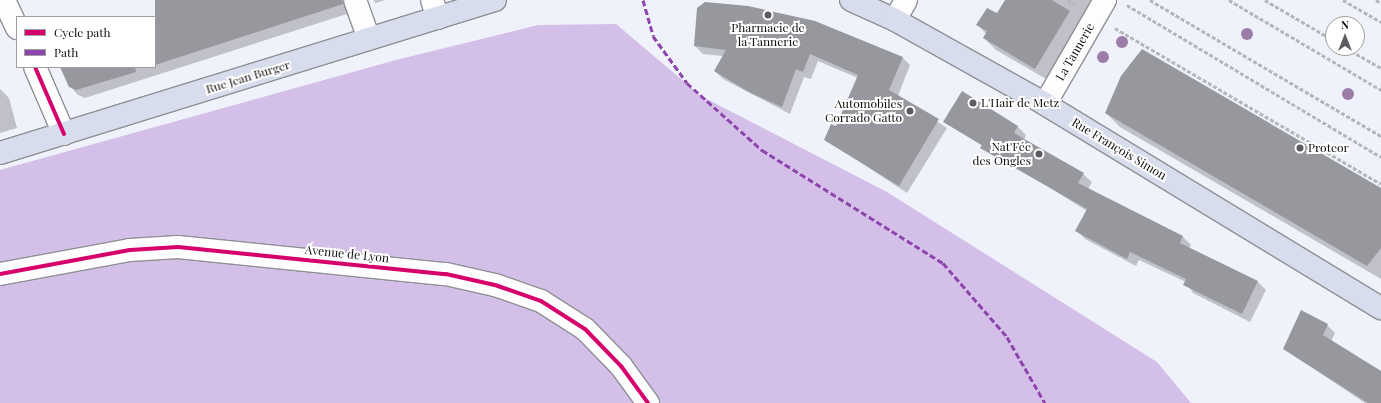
<!DOCTYPE html>
<meta charset="utf-8">
<style>
body{margin:0}
#map{position:relative;width:1381px;height:403px;overflow:hidden;background:#f0f2fb;font-family:"Playfair Display",serif}
div>[style]{position:absolute}
.forest>*{inset:0;background:#d3bfe8}
.shadow>*{inset:0;background:#0003}
.building>*{inset:0;background:#96989e}
.path>*{height:2.5px;margin-top:-1.25px;transform-origin:0;background:repeating-linear-gradient(90deg,#b5b6b7 0 4px,transparent 0 6px)}
.roads{filter:drop-shadow(1px 0 #8f9094) drop-shadow(-1px 0 #8f9094) drop-shadow(0 1px #8f9094) drop-shadow(0 -1px #8f9094)}
.minor>*{height:22px;margin:-11px;padding:0 11px;transform-origin:11px;border-radius:11px;background:#fdfdfe}
.major>*{height:22px;margin:-11px;padding:0 11px;transform-origin:11px;border-radius:11px;background:#d7ddec}
.quiet>*{height:3px;margin-top:-1.5px;transform-origin:0;background:repeating-linear-gradient(90deg,#8e44ad 0 6px,transparent 0 9px)}
.cycleway>*{height:4px;margin:-2px;padding:0 2px;transform-origin:2px;border-radius:2px;background:#d6006c}
.trees>*{width:12px;height:12px;margin:-6px;border-radius:50%;background:#9b7da8}
.dots>*{width:11px;height:11px;translate:-50% -50%;box-sizing:border-box;border:2px solid #fff;border-radius:50%}
span{translate:-50% -50%;white-space:nowrap;text-align:center;line-height:1.15;-webkit-text-stroke:4px #fff;paint-order:stroke}
.poi-label{font-size:12px;color:#0c0c0c}
.left{translate:0 -50%;text-align:left}
.right{translate:-100% -50%;text-align:right}
.street-label{font-size:12px;color:#0c0c0c}
.legend{position:absolute;left:16px;top:16px;width:140px;height:52px;box-sizing:border-box;background:#fff;border:1px solid #9e9e9e;margin:0;padding:5px 7px;list-style:none;font-size:12px;color:#0c0c0c}
.legend li{display:flex;align-items:center;gap:8px;height:20px}
.legend b{width:20px;border:1px solid #9e9e9e}
.north{position:absolute;left:1325px;top:16px;width:40px;height:40px;box-sizing:border-box;background:#fff;border:1px solid #9e9e9e;border-radius:50%;rotate:0deg;font-size:11px;font-weight:700;line-height:16px;text-align:center;color:#0c0c0c}
.north::after{content:'';display:block;margin:auto;width:14px;height:18px;background:#5c5c60;clip-path:polygon(50% 0,100% 100%,50% 72%,0 100%)}
</style>
<div id="map">
<div class="forest">
<div style="clip-path:polygon(616px 24px,701px 96px,887px 192px,1157px 362px,1191px 403px,0 403px,0 170px,396px 60px,538px 25px)"></div>
</div>
<div class="shadow">
<div style="clip-path:polygon(164px 0,354px 0,350px 13px,85px 98px,78px 95px,70px 86px,61px 67px,155px 67px,155px 17px,151px 17px,164px 13px)"></div>
<div style="clip-path:polygon(373px 0,385px 0,376px 3px)"></div>
<div style="clip-path:polygon(1006px 0,1095px 0,1048px 80px,996px 50px,984px 38px,986px 34px,978px 25px,997px 15px)"></div>
<div style="clip-path:polygon(695px 46px,902px 57px,910px 65px,898px 96px,947px 128px,907px 193px,825px 139px,836px 127px,858px 78px,818px 61px,811px 79px,804px 77px,790px 114px,723px 79px,715px 71px,723px 56px,703px 54px)"></div>
<div style="clip-path:polygon(0 89px,9px 98px,17px 128px,0 133px)"></div>
<div style="clip-path:polygon(962px 93px,1018px 127px,1026px 135px,1024px 140px,1083px 174px,1092px 182px,1088px 189px,1183px 237px,1191px 245px,1189px 249px,1258px 282px,1266px 290px,1250px 322px,1193px 293px,1186px 282px,1139px 260px,1136px 266px,1085px 239px,1077px 231px,1087px 211px,944px 122px)"></div>
<div style="clip-path:polygon(1106px 113px,1381px 189px,1381px 279px,1120px 127px)"></div>
<div style="clip-path:polygon(1327px 325px,1335px 333px,1331px 342px,1381px 371px,1381px 403px,1365px 403px,1284px 349px)"></div>
</div>
<div class="building">
<div style="clip-path:polygon(155px 0,342px 0,343px 4px,155px 65px)"></div>
<div style="clip-path:polygon(1005px 0,1052px 0,1070px 11px,1035px 69px,983px 38px,987px 31px,976px 25px,987px 8px,997px 13px)"></div>
<div style="clip-path:polygon(705px 2px,748px 6px,815px 21px,903px 57px,889px 90px,939px 119px,899px 186px,824px 140px,831px 124px,836px 126px,858px 75px,810px 54px,803px 72px,796px 69px,782px 107px,749px 92px,714px 71px,726px 50px,694px 46px,697px 8px)"></div>
<div style="clip-path:polygon(1142px 49px,1381px 188px,1381px 248px,1367px 266px,1105px 113px,1121px 76px)"></div>
<div style="clip-path:polygon(60px 67px,135px 67px,136px 72px,76px 90px,69px 87px)"></div>
<div style="clip-path:polygon(962px 91px,1018px 126px,1014px 133px,1084px 173px,1078px 183px,1183px 236px,1180px 243px,1258px 281px,1242px 314px,1183px 285px,1186px 279px,1130px 252px,1127px 259px,1075px 231px,1087px 209px,980px 148px,982px 145px,943px 122px)"></div>
<div style="clip-path:polygon(1301px 310px,1328px 324px,1323px 335px,1381px 371px,1381px 403px,1368px 403px,1283px 349px)"></div>
</div>
<div class="path">
<div style="left:1068px;top:0;width:9px;rotate:32deg"></div>
<div style="left:1150px;top:0;width:268px;rotate:30.5deg"></div>
<div style="left:1229px;top:0;width:177px;rotate:30.6deg"></div>
<div style="left:1265px;top:0;width:79px;rotate:30.5deg"></div>
<div style="left:1343px;top:0;width:44px;rotate:30.1deg"></div>
<div style="left:1376px;top:0;width:6px;rotate:31deg"></div>
<div style="left:1127px;top:5px;width:296px;rotate:30.9deg"></div>
<div style="left:1115px;top:28px;width:308px;rotate:30.4deg"></div>
<div style="left:1346px;top:48px;width:40px;rotate:29.7deg"></div>
</div>
<div class="roads">
<div class="minor">
<div style="left:4px;top:0;width:31px;rotate:65deg"></div>
<div style="left:355px;top:0;width:41px;rotate:70.3deg"></div>
<div style="left:432px;top:0;width:19px;rotate:72deg"></div>
<div style="left:895px;top:20px;width:23px;rotate:-61deg"></div>
<div style="left:35px;top:67px;width:73px;rotate:66.6deg"></div>
<div style="left:1045px;top:104px;width:120px;rotate:-60deg"></div>
<div style="left:0;top:274px;width:132px;rotate:-10.5deg"></div>
<div style="left:130px;top:250px;width:48px;rotate:-3.6deg"></div>
<div style="left:178px;top:247px;width:269px;rotate:5.8deg"></div>
<div style="left:446px;top:274px;width:50px;rotate:12.7deg"></div>
<div style="left:495px;top:285px;width:49px;rotate:19.2deg"></div>
<div style="left:541px;top:301px;width:52px;rotate:32.5deg"></div>
<div style="left:585px;top:329px;width:52px;rotate:45.8deg"></div>
<div style="left:621px;top:366px;width:46px;rotate:53.9deg"></div>
</div>
<div class="major">
<div style="left:851px;top:0;width:48px;rotate:24.4deg"></div>
<div style="left:895px;top:20px;width:172px;rotate:29.2deg"></div>
<div style="left:1045px;top:104px;width:393px;rotate:31.3deg"></div>
<div style="left:0;top:153px;width:518px;rotate:-17.18deg"></div>
</div>
</div>
<div class="quiet">
<div style="left:643px;top:0;width:37px;rotate:74deg"></div>
<div style="left:653px;top:36px;width:58px;rotate:54.1deg"></div>
<div style="left:687px;top:83px;width:101px;rotate:41.8deg"></div>
<div style="left:762px;top:150px;width:213px;rotate:32deg"></div>
<div style="left:943px;top:263px;width:98px;rotate:49.1deg"></div>
<div style="left:1007px;top:337px;width:76px;rotate:60.1deg"></div>
</div>
<div class="cycleway">
<div style="left:35px;top:67px;width:73px;rotate:66.6deg"></div>
<div style="left:0;top:274px;width:132px;rotate:-10.5deg"></div>
<div style="left:130px;top:250px;width:48px;rotate:-3.6deg"></div>
<div style="left:178px;top:247px;width:269px;rotate:5.8deg"></div>
<div style="left:446px;top:274px;width:50px;rotate:12.7deg"></div>
<div style="left:495px;top:285px;width:49px;rotate:19.2deg"></div>
<div style="left:541px;top:301px;width:52px;rotate:32.5deg"></div>
<div style="left:585px;top:329px;width:52px;rotate:45.8deg"></div>
<div style="left:621px;top:366px;width:46px;rotate:53.9deg"></div>
</div>
<div class="trees">
<div style="left:1247px;top:34px"></div>
<div style="left:1122px;top:42px"></div>
<div style="left:1103px;top:57px"></div>
<div style="left:1348px;top:94px"></div>
</div>
<div class="dots">
<div style="left:768px;top:15px;background:#5c5c60"></div>
<div style="left:973px;top:103px;background:#5c5c60"></div>
<div style="left:910px;top:111px;background:#5c5c60"></div>
<div style="left:1300px;top:148px;background:#5c5c60"></div>
<div style="left:1039px;top:154px;background:#5c5c60"></div>
</div>
<div class="poi-label">
<span style="left:768px;top:35px">Pharmacie de<br>la Tannerie</span>
<span class="left" style="left:981px;top:103px">L'Hair de Metz</span>
<span class="right" style="left:902px;top:111px">Automobiles<br>Corrado Gatto</span>
<span class="right" style="left:1031px;top:154px">Nat'Fée<br>des Ongles</span>
<span class="left" style="left:1308px;top:148px">Proteor</span>
</div>
<div class="street-label">
<span style="left:1075px;top:52px;rotate:-60deg">La Tannerie</span>
<span style="left:248px;top:77px;rotate:-17deg">Rue Jean Burger</span>
<span style="left:1119px;top:149px;rotate:31deg">Rue François Simon</span>
<span style="left:347px;top:254px;rotate:6deg">Avenue de Lyon</span>
</div>
<ul class="legend">
<li><b style="height:5px;background:#d6006c"></b>Cycle path</li>
<li><b style="height:5px;background:#8e44ad"></b>Path</li>
</ul>
<div class="north">N</div>
</div>
